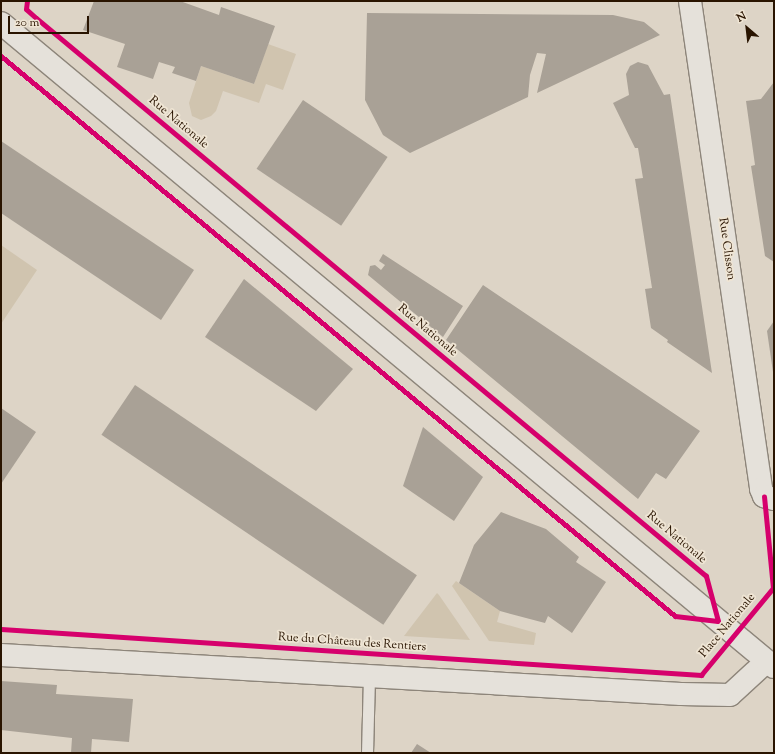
<!DOCTYPE html>
<meta charset="utf-8">
<style>
body{margin:0}
#map{position:relative;width:775px;height:754px;overflow:hidden;background:#ddd4c6;font-family:"Sorts Mill Goudy",serif}
div>[style]{position:absolute}
.green>*{inset:0;background:#d0c4af}
.building>*{inset:0;background:#a9a196;transform-origin:0 0}
.roads{filter:drop-shadow(1px 0 #8d857a) drop-shadow(-1px 0 #8d857a) drop-shadow(0 1px #8d857a) drop-shadow(0 -1px #8d857a)}
.service>*{height:11px;margin:-5.5px;padding:0 5.5px;transform-origin:5.5px;border-radius:5.5px;background:#e5e1da}
.minor>*{height:22px;margin:-11px;padding:0 11px;transform-origin:11px;border-radius:11px;background:#e5e1da}
.tertiary>*{height:22px;margin:-11px;padding:0 11px;transform-origin:11px;border-radius:11px;background:#e5e1da}
.cycleway>*{height:5px;margin:-2.5px;padding:0 2.5px;transform-origin:2.5px;border-radius:2.5px;background:#d6006c}
span{translate:-50% -50%;white-space:nowrap;text-align:center;line-height:1.15;-webkit-text-stroke:3.5px #efe5d4;paint-order:stroke}
.street-label{font-size:12px;color:#291400}
.frame{position:absolute;inset:0;border:2px solid #291400;pointer-events:none}
.north{position:absolute;left:727px;top:8px;width:40px;height:40px;-webkit-text-stroke:3px #efe5d4;paint-order:stroke;rotate:332deg;font-size:11px;font-weight:700;line-height:16px;text-align:center;color:#291400}
.north::after{content:'';display:block;margin:auto;width:14px;height:18px;background:#291400;clip-path:polygon(50% 0,100% 100%,50% 72%,0 100%)}
.scale{position:absolute;left:8px;top:16px;width:81px;height:18px;box-sizing:border-box;border:2px solid #291400;border-top:0;padding-left:5px;font-size:12px;line-height:14px;white-space:nowrap;color:#291400;-webkit-text-stroke:3px #efe5d4;paint-order:stroke}
</style>
<div id="map">
<div class="green">
<div style="clip-path:polygon(268px 44px,296px 54px,283px 90px,266px 84px,259px 103px,223px 91px,216px 111px,211px 116px,201px 120px,192px 116px,189px 103px,201px 66px,254px 84px)"></div>
<div style="clip-path:polygon(1px 245px,37px 270px,1px 324px)"></div>
<div style="clip-path:polygon(456px 581px,500px 611px,497px 622px,536px 633px,534px 645px,489px 641px,452px 586px)"></div>
<div style="clip-path:polygon(437px 593px,439px 595px,470px 640px,404px 636px)"></div>
</div>
<div class="building">
<div style="clip-path:polygon(94px 1px,180px 1px,219px 15px,221px 7px,275px 26px,254px 84px,201px 66px,196px 81px,172px 73px,175px 67px,159px 62px,153px 79px,117px 67px,125px 44px,83px 30px)"></div>
<div style="clip-path:polygon(367px 13px,613px 15px,644px 22px,660px 35px,537px 93px,546px 54px,537px 53px,530px 75px,528px 97px,410px 153px,383px 135px,365px 100px)"></div>
<div style="clip-path:polygon(638px 62px,648px 65px,664px 95px,670px 94px,712px 373px,667px 342px,668px 340px,651px 328px,645px 289px,652px 288px,635px 179px,643px 178px,638px 148px,635px 148px,613px 103px,629px 95px,626px 74px,630px 66px)"></div>
<div style="clip-path:polygon(774px 82px,774px 262px,765px 256px,751px 166px,755px 165px,746px 101px,761px 99px)"></div>
<div style="left:303px;top:100px;width:102px;height:83px;rotate:34deg"></div>
<div style="clip-path:polygon(1px 141px,194px 270px,161px 320px,1px 213px)"></div>
<div style="clip-path:polygon(383px 254px,463px 306px,443px 337px,368px 275px,370px 266px,375px 265px,381px 270px,385px 265px,379px 261px)"></div>
<div style="clip-path:polygon(244px 279px,353px 369px,316px 411px,205px 337px)"></div>
<div style="clip-path:polygon(483px 285px,700px 431px,666px 479px,656px 473px,638px 499px,446px 340px)"></div>
<div style="clip-path:polygon(774px 321px,774px 372px,773px 372px,767px 331px)"></div>
<div style="left:135px;top:385px;width:340px;height:60px;rotate:34deg"></div>
<div style="clip-path:polygon(1px 408px,36px 432px,1px 484px)"></div>
<div style="clip-path:polygon(423px 427px,483px 477px,454px 521px,403px 486px)"></div>
<div style="clip-path:polygon(501px 512px,546px 529px,579px 557px,576px 562px,606px 582px,572px 633px,548px 616px,545px 623px,500px 611px,459px 583px,474px 545px)"></div>
<div style="clip-path:polygon(1px 681px,57px 685px,56px 694px,133px 699px,129px 742px,92px 739px,91px 753px,71px 753px,72px 738px,1px 730px)"></div>
<div style="clip-path:polygon(417px 744px,431px 753px,411px 753px)"></div>
</div>
<div class="roads">
<div class="service">
<div style="left:367px;top:753px;width:76px;rotate:-88.5deg"></div>
</div>
<div class="minor">
<div style="left:690px;top:1px;width:493px;rotate:81.7deg"></div>
<div style="left:761px;top:489px;width:8px;rotate:67deg"></div>
<div style="left:764px;top:496px;width:10px;rotate:17deg"></div>
<div style="left:1px;top:655px;width:681px;rotate:3.28deg"></div>
<div style="left:681px;top:694px;width:49px;rotate:1.2deg"></div>
<div style="left:730px;top:695px;width:50px;rotate:-42.6deg"></div>
</div>
<div class="tertiary">
<div style="left:1px;top:23px;width:1006px;rotate:39.8deg"></div>
</div>
</div>
<div class="cycleway">
<div style="left:1px;top:56px;width:876px;rotate:39.72deg"></div>
<div style="left:675px;top:616px;width:43px;rotate:6.6deg"></div>
<div style="left:718px;top:621px;width:47px;rotate:-104.9deg"></div>
<div style="left:706px;top:576px;width:872px;rotate:-140.21deg"></div>
<div style="left:36px;top:18px;width:13px;rotate:-138deg"></div>
<div style="left:26px;top:9px;width:8px;rotate:-83deg"></div>
<div style="left:1px;top:629px;width:702px;rotate:3.76deg"></div>
<div style="left:701px;top:675px;width:113px;rotate:-50.4deg"></div>
<div style="left:773px;top:588px;width:92px;rotate:-95.6deg"></div>
</div>
<div class="street-label">
<span style="left:178px;top:123px;rotate:40deg">Rue Nationale</span>
<span style="left:726px;top:249px;rotate:82deg">Rue Clisson</span>
<span style="left:427px;top:331px;rotate:40deg">Rue Nationale</span>
<span style="left:676px;top:538px;rotate:40deg">Rue Nationale</span>
<span style="left:728px;top:626px;rotate:-50deg">Place Nationale</span>
<span style="left:352px;top:643px;rotate:4deg">Rue du Château des Rentiers</span>
</div>
<div class="frame"></div>
<div class="north">N</div>
<div class="scale">20 m</div>
</div>
